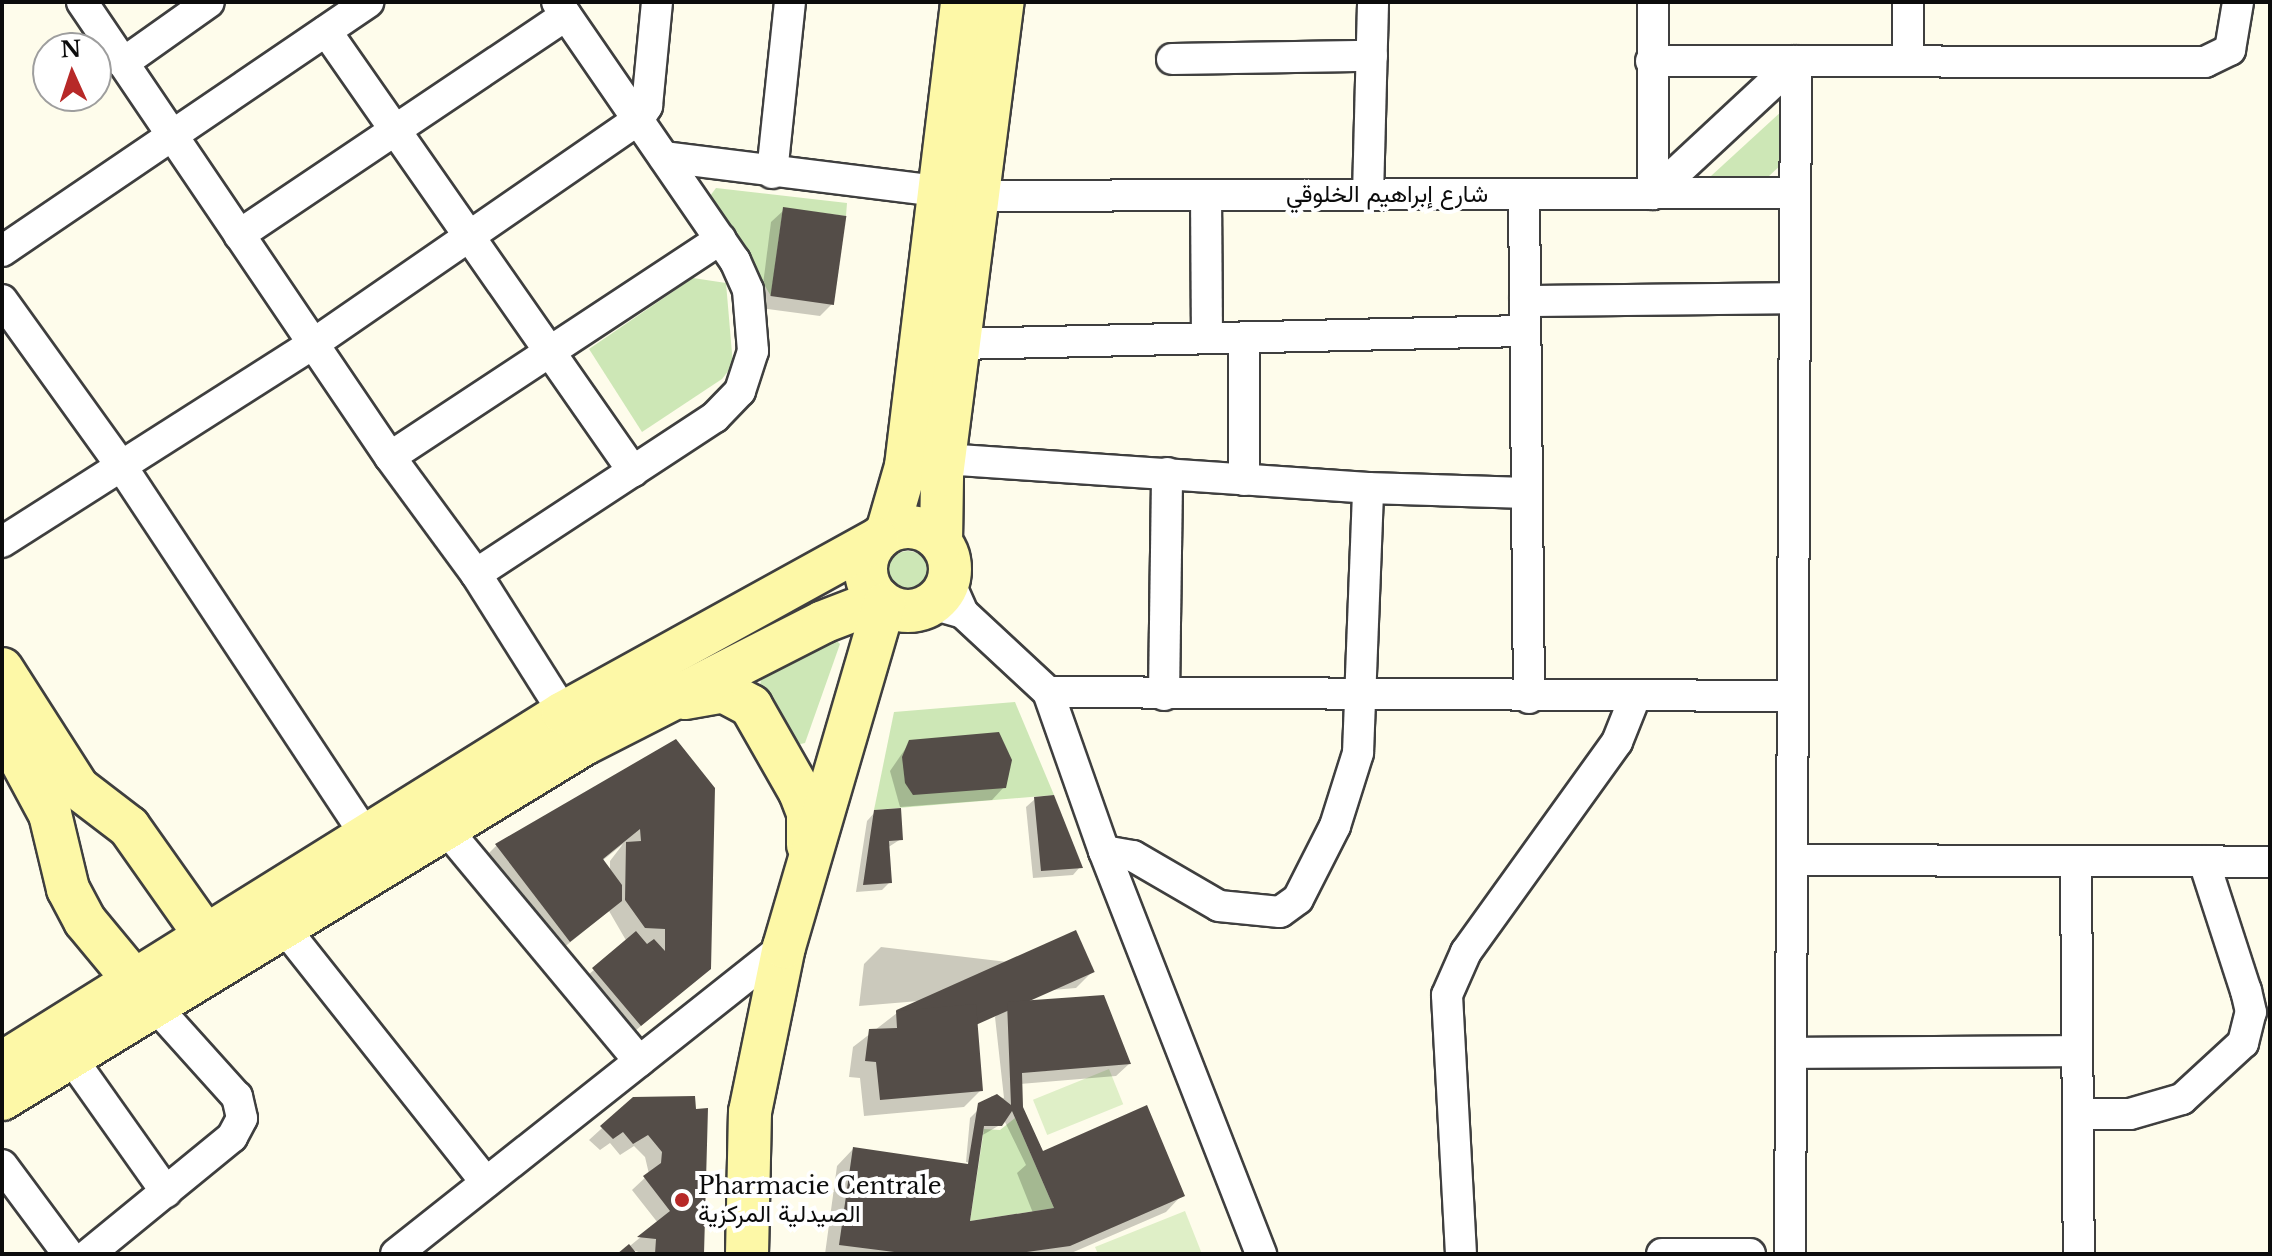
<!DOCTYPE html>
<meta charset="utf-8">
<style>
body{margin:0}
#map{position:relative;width:2272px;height:1256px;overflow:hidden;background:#fefceb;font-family:"Libre Baskerville",Vazirmatn,serif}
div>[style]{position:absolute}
.green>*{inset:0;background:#cde7b6}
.round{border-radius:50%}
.pitch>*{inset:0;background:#dfefc7;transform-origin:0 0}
.shadow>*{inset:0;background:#0003}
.building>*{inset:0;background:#544d48;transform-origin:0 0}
.roads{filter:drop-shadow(2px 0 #3f3f3f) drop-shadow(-2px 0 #3f3f3f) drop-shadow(0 2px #3f3f3f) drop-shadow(0 -2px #3f3f3f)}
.street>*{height:30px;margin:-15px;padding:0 15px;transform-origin:15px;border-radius:15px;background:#fff}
.secondary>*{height:42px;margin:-21px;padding:0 21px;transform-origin:21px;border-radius:21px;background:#fdf8a7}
.secondary>.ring{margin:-21px;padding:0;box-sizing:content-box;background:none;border:42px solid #fdf8a7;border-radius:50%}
.dots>*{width:22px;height:22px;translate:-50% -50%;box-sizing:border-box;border:4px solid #fff;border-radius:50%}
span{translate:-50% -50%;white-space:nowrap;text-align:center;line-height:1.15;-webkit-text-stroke:8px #fff;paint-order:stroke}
.street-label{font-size:24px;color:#0c0c0c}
.poi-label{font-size:24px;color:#0c0c0c}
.left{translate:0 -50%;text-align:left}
.frame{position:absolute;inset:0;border:4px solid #0c0c0c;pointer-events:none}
.north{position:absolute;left:32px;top:32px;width:80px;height:80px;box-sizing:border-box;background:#fff;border:2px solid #9e9e9e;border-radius:50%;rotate:357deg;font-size:22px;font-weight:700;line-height:32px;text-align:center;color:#0c0c0c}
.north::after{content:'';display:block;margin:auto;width:28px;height:36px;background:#b72928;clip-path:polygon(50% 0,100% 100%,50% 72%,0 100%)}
</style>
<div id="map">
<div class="green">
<div style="clip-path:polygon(1782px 111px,1784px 162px,1768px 177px,1711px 176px)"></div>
<div style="clip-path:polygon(716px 188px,847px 203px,846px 216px,783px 208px,771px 296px,710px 196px)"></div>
<div style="clip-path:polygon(693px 278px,726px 283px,733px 365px,722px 379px,642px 432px,589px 349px)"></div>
<div class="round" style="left:888px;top:551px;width:40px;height:40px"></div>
<div style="clip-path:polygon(833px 637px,840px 644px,805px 743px,796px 745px,760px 685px,762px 675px)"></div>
<div style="clip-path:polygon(1015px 702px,1054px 795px,874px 810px,894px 712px)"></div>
<div style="clip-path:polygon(1015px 1118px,1054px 1208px,970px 1221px,984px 1129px,1000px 1130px)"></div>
</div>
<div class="pitch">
<div style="left:1109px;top:1069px;width:38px;height:82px;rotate:68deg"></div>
<div style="clip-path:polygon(1185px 1211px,1202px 1254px,1098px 1254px,1095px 1247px)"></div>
</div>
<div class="shadow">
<div style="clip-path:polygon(784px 210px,833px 303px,820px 316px,760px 308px,771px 222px)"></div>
<div style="clip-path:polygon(evenodd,676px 742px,709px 968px,628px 1037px,581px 981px,627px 942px,609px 911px,552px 957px,480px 862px,496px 846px,676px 742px,623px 844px,610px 861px,610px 871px,602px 861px,623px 844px)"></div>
<div style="clip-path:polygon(910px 742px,1004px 787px,992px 800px,900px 807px,890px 771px)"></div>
<div style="clip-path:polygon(1035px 799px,1080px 867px,1073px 875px,1033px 878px,1026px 807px)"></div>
<div style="clip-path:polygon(875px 812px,901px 839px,887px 848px,890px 882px,882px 890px,856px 892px,867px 821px)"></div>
<div style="clip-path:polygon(881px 947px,1092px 972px,1076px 988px,859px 1006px,864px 964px)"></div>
<div style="clip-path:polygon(1008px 1004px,1129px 1064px,1116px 1076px,1020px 1084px,1021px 1108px,1042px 1153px,1182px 1195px,1166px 1212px,1069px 1254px,825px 1254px,837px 1166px,853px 1149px,968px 1224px,1033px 1213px,1017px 1173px,1026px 1165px,1005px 1122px,981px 1136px,976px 1164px,966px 1162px,970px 1118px,992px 1096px,1004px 1098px,995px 1017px)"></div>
<div style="clip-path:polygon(897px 1013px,981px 1090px,964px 1107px,864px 1116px,860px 1078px,849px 1077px,853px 1047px)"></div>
<div style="clip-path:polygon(693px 1098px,702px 1254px,644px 1254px,630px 1249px,634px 1254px,620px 1254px,658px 1223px,632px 1190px,649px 1174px,645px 1157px,634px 1146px,620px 1155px,610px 1143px,600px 1150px,589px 1140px,634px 1099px)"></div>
</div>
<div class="building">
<div style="left:783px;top:207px;width:64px;height:90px;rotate:8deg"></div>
<div style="clip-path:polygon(999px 732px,1012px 760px,1006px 788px,913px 795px,905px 783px,902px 757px,909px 740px)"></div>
<div style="clip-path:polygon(676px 739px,715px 788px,711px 969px,641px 1026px,592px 968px,636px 931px,647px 944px,654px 939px,665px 951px,665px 929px,645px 928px,625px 900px,626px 842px,641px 841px,640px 829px,603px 859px,622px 885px,622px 901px,570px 942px,495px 844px)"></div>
<div style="clip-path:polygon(1054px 795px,1083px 868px,1041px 871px,1034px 797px)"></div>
<div style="clip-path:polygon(901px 808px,903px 840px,889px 841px,892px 883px,863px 885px,874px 810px)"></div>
<div style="left:1076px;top:930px;width:46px;height:197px;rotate:66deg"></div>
<div style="clip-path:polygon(evenodd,1104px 995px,1131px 1064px,1022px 1073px,1023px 1107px,1043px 1151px,1147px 1105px,1185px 1196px,1070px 1246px,1013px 1254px,910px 1254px,839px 1245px,853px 1147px,968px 1164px,978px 1103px,997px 1094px,1011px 1105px,1007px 1002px,1104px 995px,1012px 1111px,1054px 1208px,970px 1221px,984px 1126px,1002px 1126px,1012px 1111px)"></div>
<div style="clip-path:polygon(976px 1004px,983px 1091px,880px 1100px,876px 1062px,865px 1061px,869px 1029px,897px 1028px,896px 1011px)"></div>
<div style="clip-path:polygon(695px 1096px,696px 1109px,708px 1108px,704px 1254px,655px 1254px,656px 1239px,637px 1237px,670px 1211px,643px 1176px,661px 1163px,662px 1152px,648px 1135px,633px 1144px,623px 1132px,613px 1139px,600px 1126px,633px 1097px)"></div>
<div style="clip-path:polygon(629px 1244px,637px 1254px,617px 1254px)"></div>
</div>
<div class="roads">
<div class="street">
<div style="left:82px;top:2px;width:549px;rotate:55.91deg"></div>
<div style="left:390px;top:457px;width:145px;rotate:53.7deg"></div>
<div style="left:476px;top:574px;width:183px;rotate:57.7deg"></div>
<div style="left:1653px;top:2px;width:192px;rotate:90deg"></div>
<div style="left:1908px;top:2px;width:58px;rotate:90deg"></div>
<div style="left:326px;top:31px;width:537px;rotate:55.1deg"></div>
<div style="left:1172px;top:59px;width:200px;rotate:-0.9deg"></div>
<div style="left:1651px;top:61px;width:554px;rotate:0.1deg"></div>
<div style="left:2205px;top:62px;width:28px;rotate:-26deg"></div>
<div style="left:2230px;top:50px;width:49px;rotate:-80.5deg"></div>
<div style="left:123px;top:63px;width:105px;rotate:-35.3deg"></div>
<div style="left:664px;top:157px;width:316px;rotate:7.1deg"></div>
<div style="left:978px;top:196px;width:817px;rotate:-0.21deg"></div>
<div style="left:772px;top:173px;width:172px;rotate:-84deg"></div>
<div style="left:1524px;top:194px;width:504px;rotate:89.43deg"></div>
<div style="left:1653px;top:194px;width:195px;rotate:-42.9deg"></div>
<div style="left:1206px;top:195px;width:143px;rotate:89.6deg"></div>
<div style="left:1368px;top:195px;width:193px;rotate:-88.5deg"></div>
<div style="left:239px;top:235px;width:394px;rotate:-33.9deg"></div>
<div style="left:2px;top:251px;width:443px;rotate:-34.2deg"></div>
<div style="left:2px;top:300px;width:202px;rotate:54.3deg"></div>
<div style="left:120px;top:464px;width:446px;rotate:56.5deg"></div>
<div style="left:1525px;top:301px;width:270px;rotate:-0.6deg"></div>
<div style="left:1244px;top:338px;width:142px;rotate:90deg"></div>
<div style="left:959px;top:344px;width:566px;rotate:-1.32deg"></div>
<div style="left:390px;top:457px;width:396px;rotate:-33.4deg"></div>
<div style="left:944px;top:459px;width:425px;rotate:3.9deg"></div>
<div style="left:1368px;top:488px;width:159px;rotate:1.8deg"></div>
<div style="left:2px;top:542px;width:369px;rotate:-32.5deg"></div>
<div style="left:313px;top:344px;width:395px;rotate:-34.6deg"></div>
<div style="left:638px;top:120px;width:17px;rotate:-57deg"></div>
<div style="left:647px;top:106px;width:104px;rotate:-84.5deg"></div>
<div style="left:476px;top:574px;width:286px;rotate:-33.3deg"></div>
<div style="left:715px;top:417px;width:36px;rotate:-46deg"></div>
<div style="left:740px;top:391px;width:42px;rotate:-72deg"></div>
<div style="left:753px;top:351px;width:61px;rotate:-94.7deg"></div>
<div style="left:748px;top:290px;width:32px;rotate:-114deg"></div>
<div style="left:735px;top:261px;width:314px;rotate:-124.5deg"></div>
<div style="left:932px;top:604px;width:32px;rotate:16deg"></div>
<div style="left:963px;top:613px;width:34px;rotate:-114deg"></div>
<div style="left:963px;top:613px;width:116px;rotate:42.9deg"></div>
<div style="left:1048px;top:692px;width:745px;rotate:0.31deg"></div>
<div style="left:1048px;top:692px;width:169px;rotate:70.6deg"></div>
<div style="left:1104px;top:851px;width:433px;rotate:68.7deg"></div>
<div style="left:1164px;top:695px;width:222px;rotate:-89.2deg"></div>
<div style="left:446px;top:829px;width:302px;rotate:50.2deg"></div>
<div style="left:1104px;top:851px;width:29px;rotate:10deg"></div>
<div style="left:1133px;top:856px;width:99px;rotate:30.2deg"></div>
<div style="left:1219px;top:906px;width:61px;rotate:5.6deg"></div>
<div style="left:1280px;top:912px;width:22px;rotate:-36deg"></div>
<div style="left:1298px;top:899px;width:82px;rotate:-63.1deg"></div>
<div style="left:1335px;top:826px;width:77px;rotate:-72.5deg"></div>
<div style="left:1358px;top:753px;width:265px;rotate:-87.8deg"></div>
<div style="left:1792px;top:860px;width:478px;rotate:0.2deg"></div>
<div style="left:2076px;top:861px;width:393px;rotate:89.6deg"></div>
<div style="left:286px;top:930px;width:322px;rotate:51.6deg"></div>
<div style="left:1791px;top:1053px;width:286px;rotate:-0.4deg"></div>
<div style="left:72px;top:1059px;width:163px;rotate:54.7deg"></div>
<div style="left:2078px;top:1114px;width:52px"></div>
<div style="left:2130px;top:1114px;width:54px;rotate:-16.1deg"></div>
<div style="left:2182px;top:1099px;width:83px;rotate:-42.6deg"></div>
<div style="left:2243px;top:1043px;width:32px;rotate:-76deg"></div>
<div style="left:2251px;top:1012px;width:22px;rotate:-103deg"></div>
<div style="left:2246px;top:991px;width:136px;rotate:-108deg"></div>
<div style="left:2px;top:1165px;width:111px;rotate:53.4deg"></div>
<div style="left:89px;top:1254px;width:185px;rotate:-39.3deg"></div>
<div style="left:232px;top:1137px;width:21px;rotate:-62deg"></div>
<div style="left:242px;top:1118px;width:22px;rotate:-103deg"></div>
<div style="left:237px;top:1097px;width:120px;rotate:-132deg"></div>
<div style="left:396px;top:1254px;width:495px;rotate:-38.4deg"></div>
<div style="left:1461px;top:1254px;width:259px;rotate:-93.1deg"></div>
<div style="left:1447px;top:995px;width:47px;rotate:-66.2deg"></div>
<div style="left:1466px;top:952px;width:259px;rotate:-54.3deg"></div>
<div style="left:1617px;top:742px;width:48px;rotate:-68.2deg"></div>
<div style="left:1662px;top:1254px;width:88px"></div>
<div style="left:1790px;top:1254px;width:1193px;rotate:-89.71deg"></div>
</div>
<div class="secondary">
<div class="ring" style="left:866px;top:527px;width:42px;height:42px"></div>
<div style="left:887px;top:532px;width:69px;rotate:-73.9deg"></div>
<div style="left:906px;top:466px;width:467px;rotate:-83.1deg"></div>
<div style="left:941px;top:542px;width:67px;rotate:-89.1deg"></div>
<div style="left:942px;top:475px;width:477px;rotate:-82.7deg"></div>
<div style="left:2px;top:669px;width:141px;rotate:57.4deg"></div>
<div style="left:78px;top:788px;width:64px;rotate:37.4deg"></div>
<div style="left:129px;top:827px;width:161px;rotate:54.8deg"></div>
<div style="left:685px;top:698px;width:39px;rotate:-10deg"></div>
<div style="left:723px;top:691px;width:32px;rotate:28deg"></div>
<div style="left:751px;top:706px;width:99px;rotate:60.3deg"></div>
<div style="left:800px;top:792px;width:22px;rotate:69deg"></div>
<div style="left:808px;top:813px;width:32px;rotate:90deg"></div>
<div style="left:2px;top:725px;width:101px;rotate:61.7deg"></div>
<div style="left:50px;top:814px;width:77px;rotate:76.5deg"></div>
<div style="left:68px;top:889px;width:36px;rotate:62deg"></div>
<div style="left:85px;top:921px;width:108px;rotate:50.3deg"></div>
<div style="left:2px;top:1063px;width:661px;rotate:-31.96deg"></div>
<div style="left:563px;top:713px;width:359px;rotate:-28.9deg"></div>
<div style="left:2px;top:1099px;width:682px;rotate:-31.38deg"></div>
<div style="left:584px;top:744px;width:268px;rotate:-27deg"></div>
<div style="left:823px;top:622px;width:61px;rotate:-21.1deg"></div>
<div style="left:747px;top:1254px;width:142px;rotate:-88.8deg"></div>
<div style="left:750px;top:1112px;width:168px;rotate:-78.4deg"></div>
<div style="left:784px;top:947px;width:357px;rotate:-73.7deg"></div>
</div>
</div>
<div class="dots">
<div style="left:682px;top:1200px;background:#b72928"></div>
</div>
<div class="street-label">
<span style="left:1387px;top:194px">شارع إبراهيم الخلوقي</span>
</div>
<div class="poi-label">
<span class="left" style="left:698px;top:1200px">Pharmacie Centrale<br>الصيدلية المركزية</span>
</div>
<div class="frame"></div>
<div class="north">N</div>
</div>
